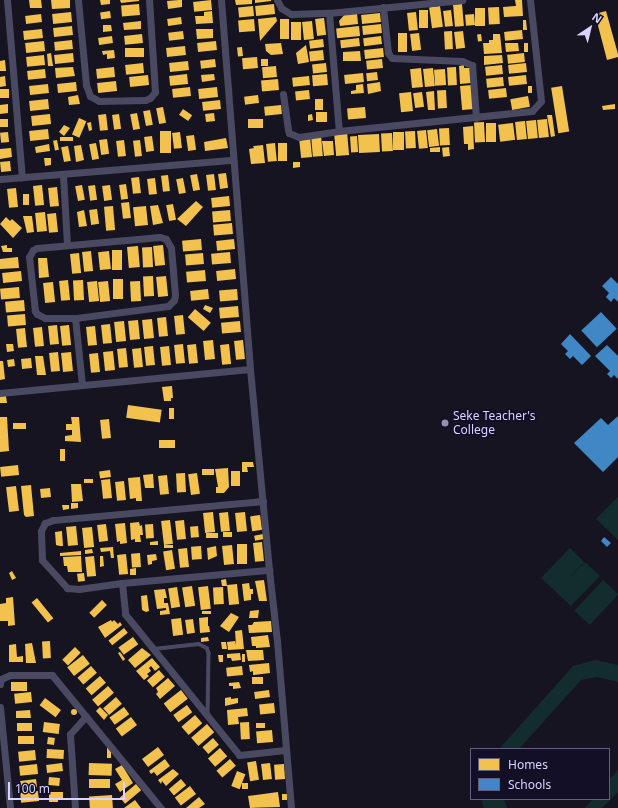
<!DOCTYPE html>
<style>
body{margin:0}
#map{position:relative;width:618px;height:808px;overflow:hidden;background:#161421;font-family:"Noto Sans",sans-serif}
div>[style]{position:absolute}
.green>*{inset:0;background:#132c2d;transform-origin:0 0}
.homes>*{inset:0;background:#f2c14e;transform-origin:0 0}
.round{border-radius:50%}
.schools>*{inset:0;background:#3f88c5;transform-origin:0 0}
.lane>*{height:3.5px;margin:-1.75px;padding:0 1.75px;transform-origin:1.75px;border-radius:1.75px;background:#4a4962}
.street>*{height:7px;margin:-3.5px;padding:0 3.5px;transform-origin:3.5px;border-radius:3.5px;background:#4a4962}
.dots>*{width:11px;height:11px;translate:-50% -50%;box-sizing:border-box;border:2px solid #130f26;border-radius:50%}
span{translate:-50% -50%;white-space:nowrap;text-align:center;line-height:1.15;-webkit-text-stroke:4px #130f26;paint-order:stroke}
.poi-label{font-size:12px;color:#d9d4ff}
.left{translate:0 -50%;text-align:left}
.legend{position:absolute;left:470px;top:748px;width:140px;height:52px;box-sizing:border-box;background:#130f26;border:1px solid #625e7d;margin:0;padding:5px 7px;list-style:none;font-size:12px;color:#d9d4ff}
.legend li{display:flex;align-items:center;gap:8px;height:20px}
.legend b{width:20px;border:1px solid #625e7d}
.north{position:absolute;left:570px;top:8px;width:40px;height:40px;-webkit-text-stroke:3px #130f26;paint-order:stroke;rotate:35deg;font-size:11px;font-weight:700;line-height:16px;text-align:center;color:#d9d4ff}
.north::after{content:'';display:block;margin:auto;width:14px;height:18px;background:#d9d4ff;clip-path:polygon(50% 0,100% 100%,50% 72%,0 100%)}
.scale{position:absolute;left:8px;top:782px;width:117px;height:18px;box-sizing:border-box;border:2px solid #d9d4ff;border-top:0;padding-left:5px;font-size:12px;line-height:14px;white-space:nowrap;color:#d9d4ff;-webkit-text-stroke:3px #130f26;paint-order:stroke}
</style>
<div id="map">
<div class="green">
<div style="clip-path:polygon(618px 497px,618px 540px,596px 519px)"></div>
<div style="clip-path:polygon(570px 548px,584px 562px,567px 580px,585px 562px,600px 576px,571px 606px,541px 578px)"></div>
<div style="left:603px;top:580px;width:21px;height:42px;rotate:43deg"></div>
<div style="clip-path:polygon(596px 660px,618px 665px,618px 682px,597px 677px,581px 680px,519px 749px,499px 749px,573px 666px)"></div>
<div style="clip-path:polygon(618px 770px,618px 792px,602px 808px,585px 808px,593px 799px,609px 799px,609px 780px)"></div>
<div style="clip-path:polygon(481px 799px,504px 799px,507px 808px,484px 808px)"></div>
</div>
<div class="homes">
<div style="clip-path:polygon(29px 0,41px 0,42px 8px,30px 8px)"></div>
<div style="clip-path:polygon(51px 0,70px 0,70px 8px,52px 9px)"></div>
<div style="clip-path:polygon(100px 0,110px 0,110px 4px,101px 5px)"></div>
<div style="clip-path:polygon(120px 0,139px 0,139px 1px,121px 3px)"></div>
<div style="clip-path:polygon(179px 0,182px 0,182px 7px,168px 9px,167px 1px)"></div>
<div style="left:211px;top:0;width:10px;height:18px;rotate:84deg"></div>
<div style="clip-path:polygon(235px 0,252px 0,252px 4px,236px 5px)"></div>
<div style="clip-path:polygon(255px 0,271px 0,271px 1px,255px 3px)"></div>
<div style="clip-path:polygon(515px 0,522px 0,523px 16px,504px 17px,503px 7px,516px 6px)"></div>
<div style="left:139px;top:4px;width:11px;height:18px;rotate:85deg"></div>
<div style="left:274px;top:4px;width:10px;height:19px;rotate:84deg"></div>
<div style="left:462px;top:4px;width:22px;height:9px;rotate:85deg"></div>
<div style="left:253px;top:6px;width:10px;height:15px;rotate:84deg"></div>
<div style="left:440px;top:6px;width:21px;height:11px;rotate:82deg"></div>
<div style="left:499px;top:7px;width:17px;height:11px;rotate:87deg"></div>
<div style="left:475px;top:8px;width:10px;height:18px"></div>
<div style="left:419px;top:10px;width:9px;height:18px"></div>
<div style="left:451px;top:10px;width:16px;height:8px;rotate:83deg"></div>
<div style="left:110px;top:11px;width:7px;height:10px;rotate:82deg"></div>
<div style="clip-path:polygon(212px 11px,213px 23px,196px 24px,195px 16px,204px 16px,204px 12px)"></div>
<div style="clip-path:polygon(606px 11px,618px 54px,618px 57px,607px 60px,595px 14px)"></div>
<div style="left:71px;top:12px;width:10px;height:19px;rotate:84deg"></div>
<div style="left:416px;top:12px;width:18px;height:9px;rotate:84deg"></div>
<div style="clip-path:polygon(357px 13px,358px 24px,340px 26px,339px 21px,345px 14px)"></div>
<div style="left:380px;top:13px;width:9px;height:19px;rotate:84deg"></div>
<div style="left:41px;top:14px;width:8px;height:16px;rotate:83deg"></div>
<div style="left:474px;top:14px;width:11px;height:9px;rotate:85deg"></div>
<div style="left:181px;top:17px;width:7px;height:14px;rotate:82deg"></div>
<div style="clip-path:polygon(276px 17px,277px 21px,260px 41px,258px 19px)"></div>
<div style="left:324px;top:18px;width:17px;height:9px;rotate:83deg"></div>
<div style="left:254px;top:19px;width:12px;height:16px;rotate:85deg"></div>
<div style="left:280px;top:19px;width:9px;height:20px"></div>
<div style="clip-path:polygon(523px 20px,526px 20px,527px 30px,523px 30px)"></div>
<div style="clip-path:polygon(141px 21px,141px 29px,124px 30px,123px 23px)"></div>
<div style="left:312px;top:21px;width:18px;height:10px;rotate:84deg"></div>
<div style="left:291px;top:22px;width:10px;height:18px"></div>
<div style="left:381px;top:24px;width:9px;height:19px;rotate:84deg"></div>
<div style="clip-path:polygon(103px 25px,111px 25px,112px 31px,103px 32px)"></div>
<div style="left:72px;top:26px;width:9px;height:19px;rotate:84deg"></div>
<div style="left:359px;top:26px;width:10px;height:23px;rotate:84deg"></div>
<div style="left:42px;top:29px;width:9px;height:19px;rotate:84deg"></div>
<div style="clip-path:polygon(196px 29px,213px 29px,213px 38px,197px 39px)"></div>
<div style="left:522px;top:30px;width:9px;height:18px;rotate:84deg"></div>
<div style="left:183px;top:31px;width:8px;height:15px;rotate:83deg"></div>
<div style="left:452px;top:31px;width:18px;height:8px;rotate:87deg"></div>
<div style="left:463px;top:31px;width:17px;height:9px;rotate:83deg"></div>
<div style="left:398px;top:33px;width:9px;height:19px"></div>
<div style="left:419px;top:33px;width:17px;height:9px;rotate:83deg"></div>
<div style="left:142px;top:34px;width:9px;height:18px;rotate:84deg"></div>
<div style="left:481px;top:34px;width:7px;height:4px;rotate:82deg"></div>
<div style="clip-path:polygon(493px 34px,500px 34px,502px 53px,484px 54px,483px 43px,489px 43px,489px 40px,493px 40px)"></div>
<div style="left:112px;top:36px;width:7px;height:14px;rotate:82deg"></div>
<div style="left:381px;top:36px;width:8px;height:18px;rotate:83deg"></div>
<div style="left:359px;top:38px;width:8px;height:19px;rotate:83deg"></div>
<div style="left:323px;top:39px;width:8px;height:14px;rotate:83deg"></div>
<div style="left:72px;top:40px;width:9px;height:18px;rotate:84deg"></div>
<div style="left:44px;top:41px;width:10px;height:19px;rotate:84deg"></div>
<div style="left:216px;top:41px;width:9px;height:19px;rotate:84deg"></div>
<div style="clip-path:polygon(281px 43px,283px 54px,271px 55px,266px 51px,265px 44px)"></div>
<div style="clip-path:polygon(505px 43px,518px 43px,519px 51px,506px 52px)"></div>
<div style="left:524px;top:43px;width:4px;height:9px"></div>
<div style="clip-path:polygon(306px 45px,309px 62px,298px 64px,296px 53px)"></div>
<div style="left:185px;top:46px;width:9px;height:19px;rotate:84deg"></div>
<div style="left:242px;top:47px;width:9px;height:5px;rotate:84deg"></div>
<div style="left:144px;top:48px;width:9px;height:19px;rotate:90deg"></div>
<div style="left:383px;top:48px;width:9px;height:19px;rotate:84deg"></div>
<div style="clip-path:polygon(114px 50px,115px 58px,107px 59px,107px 54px,103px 55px,102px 51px)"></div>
<div style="left:323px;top:50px;width:10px;height:14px;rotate:84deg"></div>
<div style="clip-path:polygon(360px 51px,361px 61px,343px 61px,343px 52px)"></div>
<div style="clip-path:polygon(51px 53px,53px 66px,48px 66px,47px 54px)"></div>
<div style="left:73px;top:53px;width:9px;height:19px;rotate:84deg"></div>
<div style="left:524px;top:53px;width:9px;height:17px;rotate:84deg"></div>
<div style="left:44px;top:55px;width:10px;height:18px;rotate:84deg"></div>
<div style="clip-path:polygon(502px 55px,503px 63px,484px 65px,484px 56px)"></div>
<div style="left:257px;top:57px;width:11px;height:15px;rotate:85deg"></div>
<div style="left:215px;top:59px;width:8px;height:15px;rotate:83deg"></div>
<div style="left:261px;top:59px;width:7px;height:7px"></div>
<div style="left:382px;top:59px;width:9px;height:16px;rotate:84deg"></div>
<div style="clip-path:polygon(5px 60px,6px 71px,0 71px,0 61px)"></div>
<div style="left:188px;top:61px;width:9px;height:19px;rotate:84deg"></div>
<div style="left:143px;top:63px;width:10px;height:18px;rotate:84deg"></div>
<div style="left:326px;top:63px;width:9px;height:14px;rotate:84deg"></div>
<div style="left:526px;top:63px;width:9px;height:18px;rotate:84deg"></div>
<div style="clip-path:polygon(464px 65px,464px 68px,470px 68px,471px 83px,460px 84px,459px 66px)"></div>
<div style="left:502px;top:65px;width:9px;height:17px;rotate:84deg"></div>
<div style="left:276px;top:66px;width:11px;height:14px;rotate:85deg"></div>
<div style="clip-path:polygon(73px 67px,75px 76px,56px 78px,55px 68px)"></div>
<div style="left:114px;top:67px;width:10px;height:18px;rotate:84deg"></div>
<div style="left:456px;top:67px;width:18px;height:9px;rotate:87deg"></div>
<div style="left:421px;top:68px;width:19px;height:11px;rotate:84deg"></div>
<div style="left:433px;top:68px;width:18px;height:10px;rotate:84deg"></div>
<div style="left:45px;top:69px;width:9px;height:18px;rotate:84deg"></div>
<div style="left:445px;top:69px;width:16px;height:11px;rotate:86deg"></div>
<div style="left:377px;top:72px;width:8px;height:11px;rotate:83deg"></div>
<div style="left:363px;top:73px;width:9px;height:19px;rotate:84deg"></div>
<div style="left:187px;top:74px;width:10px;height:18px;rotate:84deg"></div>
<div style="clip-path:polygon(214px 74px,215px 80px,202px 82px,201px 75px)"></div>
<div style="left:327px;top:74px;width:11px;height:15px;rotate:85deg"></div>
<div style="left:148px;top:75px;width:10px;height:19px;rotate:84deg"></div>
<div style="left:526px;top:75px;width:9px;height:18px;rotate:84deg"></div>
<div style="clip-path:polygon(5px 76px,6px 86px,0 87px,0 77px)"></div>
<div style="left:309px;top:76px;width:9px;height:17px;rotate:84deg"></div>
<div style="left:503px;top:77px;width:9px;height:17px;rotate:84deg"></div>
<div style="left:278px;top:79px;width:11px;height:17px;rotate:85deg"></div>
<div style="left:116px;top:81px;width:10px;height:19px;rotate:84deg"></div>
<div style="left:76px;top:82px;width:9px;height:19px;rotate:84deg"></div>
<div style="clip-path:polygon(380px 82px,381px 91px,368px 94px,367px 84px)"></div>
<div style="left:48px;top:84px;width:9px;height:19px;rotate:84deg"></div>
<div style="clip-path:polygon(363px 84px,364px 93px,351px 94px,351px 91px,356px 90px,356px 85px)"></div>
<div style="left:472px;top:85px;width:24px;height:12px;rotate:85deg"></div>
<div style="left:528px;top:86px;width:4px;height:7px"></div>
<div style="left:562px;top:86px;width:46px;height:11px;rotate:81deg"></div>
<div style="left:190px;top:87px;width:9px;height:18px;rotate:84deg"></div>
<div style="left:217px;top:87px;width:10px;height:19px;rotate:84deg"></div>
<div style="left:506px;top:88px;width:9px;height:18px;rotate:84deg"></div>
<div style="left:0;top:89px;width:9px;height:9px"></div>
<div style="left:309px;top:90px;width:9px;height:14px;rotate:84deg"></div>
<div style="left:446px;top:90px;width:18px;height:9px;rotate:87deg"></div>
<div style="clip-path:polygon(434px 91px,435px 110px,428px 110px,426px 92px)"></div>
<div style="left:411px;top:92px;width:19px;height:12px;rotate:84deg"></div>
<div style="left:422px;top:92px;width:15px;height:9px;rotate:82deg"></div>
<div style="clip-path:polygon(78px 95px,80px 104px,69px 105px,68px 97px)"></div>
<div style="left:258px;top:95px;width:8px;height:14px;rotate:83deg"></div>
<div style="left:528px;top:96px;width:11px;height:18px;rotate:80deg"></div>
<div style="left:48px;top:99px;width:10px;height:19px;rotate:84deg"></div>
<div style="left:315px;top:99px;width:8px;height:11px"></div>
<div style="left:220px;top:100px;width:9px;height:18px;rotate:84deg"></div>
<div style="clip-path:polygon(8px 104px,8px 113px,0 114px,0 105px)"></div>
<div style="clip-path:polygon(615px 104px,615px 109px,603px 110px,602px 106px)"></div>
<div style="left:281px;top:105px;width:9px;height:17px;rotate:84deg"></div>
<div style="left:163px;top:107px;width:16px;height:7px;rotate:79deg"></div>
<div style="left:365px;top:107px;width:11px;height:18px;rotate:85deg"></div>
<div style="left:183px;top:109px;width:11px;height:7px;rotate:34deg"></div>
<div style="left:150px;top:110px;width:15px;height:7px;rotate:79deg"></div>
<div style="left:316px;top:112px;width:11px;height:10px"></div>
<div style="left:137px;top:113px;width:16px;height:7px;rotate:79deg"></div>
<div style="left:214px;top:113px;width:8px;height:9px;rotate:83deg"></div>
<div style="left:50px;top:114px;width:10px;height:19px;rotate:84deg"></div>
<div style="left:106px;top:114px;width:16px;height:8px;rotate:83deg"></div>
<div style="left:119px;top:114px;width:15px;height:7px;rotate:82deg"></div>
<div style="clip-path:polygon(312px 114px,313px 120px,308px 121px,308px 115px)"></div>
<div style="clip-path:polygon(547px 115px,552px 115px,555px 136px,551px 137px)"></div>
<div style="left:79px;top:118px;width:8px;height:18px;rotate:23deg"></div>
<div style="left:0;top:119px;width:8px;height:8px"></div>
<div style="left:263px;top:119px;width:9px;height:15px;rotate:90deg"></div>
<div style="left:547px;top:119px;width:18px;height:10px;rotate:84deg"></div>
<div style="left:536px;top:120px;width:18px;height:10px;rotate:84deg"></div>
<div style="left:525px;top:121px;width:18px;height:10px;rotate:84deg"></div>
<div style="clip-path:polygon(91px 122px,92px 130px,89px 131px,87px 123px)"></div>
<div style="left:484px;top:122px;width:20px;height:10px;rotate:87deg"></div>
<div style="left:486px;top:123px;width:10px;height:19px"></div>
<div style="left:513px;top:123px;width:17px;height:15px;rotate:83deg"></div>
<div style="clip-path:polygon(64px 125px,70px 128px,64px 136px,59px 132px)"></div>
<div style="clip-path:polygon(473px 126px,474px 149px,468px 150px,468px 144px,464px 144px,463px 127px)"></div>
<div style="left:449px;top:128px;width:17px;height:10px;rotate:87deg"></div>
<div style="left:48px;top:129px;width:10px;height:19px;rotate:84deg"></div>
<div style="left:437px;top:129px;width:17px;height:10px;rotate:83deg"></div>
<div style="left:426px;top:130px;width:18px;height:9px;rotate:84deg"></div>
<div style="left:160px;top:131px;width:11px;height:22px"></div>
<div style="left:347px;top:131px;width:24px;height:13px;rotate:85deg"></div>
<div style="left:415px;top:131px;width:17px;height:10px;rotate:87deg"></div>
<div style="left:8px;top:132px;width:10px;height:8px;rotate:84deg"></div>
<div style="left:180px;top:132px;width:16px;height:8px;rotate:83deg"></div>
<div style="left:393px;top:132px;width:11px;height:18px"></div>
<div style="left:392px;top:133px;width:18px;height:11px;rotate:87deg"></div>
<div style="left:379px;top:134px;width:18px;height:21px;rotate:87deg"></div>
<div style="left:194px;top:135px;width:15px;height:8px;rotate:82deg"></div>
<div style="left:321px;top:135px;width:21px;height:10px;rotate:85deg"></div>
<div style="left:152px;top:136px;width:15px;height:8px;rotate:82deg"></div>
<div style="left:357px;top:136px;width:16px;height:7px;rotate:86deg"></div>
<div style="left:73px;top:137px;width:4px;height:13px;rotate:90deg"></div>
<div style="left:310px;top:137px;width:20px;height:11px;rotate:84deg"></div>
<div style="clip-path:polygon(226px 138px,228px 148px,205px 151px,204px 142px)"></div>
<div style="left:107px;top:139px;width:15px;height:8px;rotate:82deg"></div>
<div style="left:57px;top:140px;width:10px;height:4px;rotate:79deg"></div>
<div style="left:124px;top:140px;width:16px;height:8px;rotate:83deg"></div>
<div style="left:140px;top:140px;width:16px;height:7px;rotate:83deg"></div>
<div style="clip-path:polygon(322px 141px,333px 141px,334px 155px,324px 156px)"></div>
<div style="left:96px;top:143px;width:16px;height:7px;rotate:79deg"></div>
<div style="left:275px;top:143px;width:18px;height:9px;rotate:84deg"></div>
<div style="left:278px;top:143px;width:9px;height:18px"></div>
<div style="clip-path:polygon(49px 144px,50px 151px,36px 153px,35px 147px)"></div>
<div style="clip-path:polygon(81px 145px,84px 160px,76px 162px,74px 146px)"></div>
<div style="clip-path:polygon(263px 145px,265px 163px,251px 164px,249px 149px,254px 148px,253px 146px)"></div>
<div style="left:68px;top:146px;width:15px;height:7px;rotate:79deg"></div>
<div style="clip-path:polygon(440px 147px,440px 152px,430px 152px,430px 148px)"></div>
<div style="left:449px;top:147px;width:9px;height:7px;rotate:84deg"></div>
<div style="clip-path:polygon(11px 148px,12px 157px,0 159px,0 149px)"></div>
<div style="clip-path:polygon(44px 158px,51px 158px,51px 165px,45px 166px)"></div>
<div style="left:10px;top:161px;width:10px;height:10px;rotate:84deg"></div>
<div style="clip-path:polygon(293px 162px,300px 162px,300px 167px,293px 168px)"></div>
<div style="left:226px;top:173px;width:15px;height:8px;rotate:82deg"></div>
<div style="left:197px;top:174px;width:16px;height:7px;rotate:79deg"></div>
<div style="left:214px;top:174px;width:16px;height:8px;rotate:83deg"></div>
<div style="left:168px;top:175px;width:16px;height:7px;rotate:83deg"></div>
<div style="left:139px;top:177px;width:16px;height:8px;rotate:83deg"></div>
<div style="left:155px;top:178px;width:16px;height:8px;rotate:83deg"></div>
<div style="left:183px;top:178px;width:15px;height:7px;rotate:79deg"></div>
<div style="left:126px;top:184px;width:15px;height:7px;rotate:82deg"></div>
<div style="left:42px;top:185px;width:20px;height:9px;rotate:84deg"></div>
<div style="left:82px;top:185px;width:15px;height:7px;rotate:79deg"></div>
<div style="left:95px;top:185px;width:15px;height:7px;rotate:82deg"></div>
<div style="left:110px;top:185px;width:15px;height:8px;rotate:82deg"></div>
<div style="left:57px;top:187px;width:19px;height:9px;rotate:84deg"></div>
<div style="left:16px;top:188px;width:19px;height:9px;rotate:84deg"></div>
<div style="left:23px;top:194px;width:6px;height:11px"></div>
<div style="left:229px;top:196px;width:10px;height:18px;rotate:84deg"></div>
<div style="clip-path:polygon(196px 201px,203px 207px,186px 226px,177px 219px)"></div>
<div style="left:129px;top:202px;width:16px;height:8px;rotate:83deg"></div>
<div style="left:173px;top:204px;width:16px;height:7px;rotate:79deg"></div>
<div style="clip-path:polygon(158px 205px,163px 223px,153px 225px,150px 206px)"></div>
<div style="left:113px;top:206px;width:24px;height:9px;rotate:85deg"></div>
<div style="left:146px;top:206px;width:19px;height:13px;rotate:84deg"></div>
<div style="left:97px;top:209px;width:15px;height:8px;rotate:82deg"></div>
<div style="clip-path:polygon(84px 210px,87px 226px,79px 227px,77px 212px)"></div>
<div style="left:230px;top:210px;width:11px;height:18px;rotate:85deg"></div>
<div style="left:45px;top:212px;width:19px;height:10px;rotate:84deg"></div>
<div style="left:56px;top:213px;width:19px;height:9px;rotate:84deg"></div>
<div style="clip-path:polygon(23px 216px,32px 216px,34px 232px,27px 233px)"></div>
<div style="clip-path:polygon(6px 217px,10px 221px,12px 219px,22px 228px,13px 238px,0 224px)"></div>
<div style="left:232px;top:223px;width:11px;height:19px;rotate:85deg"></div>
<div style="left:201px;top:239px;width:11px;height:19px;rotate:85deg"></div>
<div style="left:234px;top:239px;width:10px;height:18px;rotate:84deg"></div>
<div style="clip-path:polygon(7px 245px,7px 248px,12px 248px,12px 252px,3px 252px,1px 246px)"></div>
<div style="left:163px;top:245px;width:20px;height:10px;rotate:84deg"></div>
<div style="left:138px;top:246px;width:21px;height:11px;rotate:85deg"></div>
<div style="left:152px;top:247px;width:20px;height:10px;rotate:87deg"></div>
<div style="left:112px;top:250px;width:10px;height:20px"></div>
<div style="left:91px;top:251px;width:20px;height:9px;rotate:84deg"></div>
<div style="left:109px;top:251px;width:18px;height:11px;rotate:84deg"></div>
<div style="left:230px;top:252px;width:11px;height:19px;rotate:85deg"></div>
<div style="left:79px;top:253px;width:20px;height:9px;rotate:84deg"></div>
<div style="left:203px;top:253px;width:11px;height:18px;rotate:85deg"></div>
<div style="clip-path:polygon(18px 257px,19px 268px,0 269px,0 259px)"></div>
<div style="clip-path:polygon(38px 258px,47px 258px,49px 277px,39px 278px)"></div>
<div style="left:235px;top:269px;width:10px;height:19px;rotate:84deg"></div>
<div style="left:205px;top:270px;width:11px;height:19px;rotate:85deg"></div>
<div style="left:21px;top:271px;width:10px;height:19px;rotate:84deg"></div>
<div style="left:153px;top:276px;width:20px;height:10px;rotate:87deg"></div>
<div style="left:166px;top:276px;width:20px;height:10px;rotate:84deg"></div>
<div style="left:113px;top:279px;width:10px;height:20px"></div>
<div style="left:68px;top:280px;width:20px;height:9px;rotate:84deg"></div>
<div style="left:83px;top:280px;width:20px;height:10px;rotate:87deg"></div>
<div style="left:97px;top:281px;width:20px;height:10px;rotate:84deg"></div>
<div style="left:108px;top:281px;width:20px;height:10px;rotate:84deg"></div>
<div style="left:140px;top:281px;width:20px;height:10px;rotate:87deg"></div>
<div style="left:53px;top:282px;width:20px;height:10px;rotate:84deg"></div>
<div style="left:19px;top:287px;width:11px;height:19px;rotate:85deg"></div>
<div style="left:208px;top:289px;width:10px;height:18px;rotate:84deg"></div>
<div style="left:237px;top:289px;width:11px;height:18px;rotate:85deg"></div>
<div style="left:24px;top:300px;width:11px;height:19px;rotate:85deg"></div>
<div style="clip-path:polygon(205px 305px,213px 308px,210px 313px,203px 309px)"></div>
<div style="left:238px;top:306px;width:11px;height:19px;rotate:85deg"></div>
<div style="left:195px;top:309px;width:21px;height:11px;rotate:41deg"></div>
<div style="left:25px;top:314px;width:11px;height:18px;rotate:85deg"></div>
<div style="left:183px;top:315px;width:19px;height:9px;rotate:84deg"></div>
<div style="left:166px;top:317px;width:19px;height:9px;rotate:84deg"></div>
<div style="left:152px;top:319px;width:19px;height:10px;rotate:84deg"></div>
<div style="left:138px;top:320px;width:19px;height:10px;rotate:84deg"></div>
<div style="left:124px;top:321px;width:20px;height:10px;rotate:84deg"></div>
<div style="left:240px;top:321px;width:11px;height:19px;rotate:85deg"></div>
<div style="left:110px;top:324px;width:19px;height:9px;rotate:84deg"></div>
<div style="left:57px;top:325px;width:19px;height:9px;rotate:84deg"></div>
<div style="left:69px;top:325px;width:20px;height:9px;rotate:84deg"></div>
<div style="left:95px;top:326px;width:19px;height:9px;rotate:84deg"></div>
<div style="left:42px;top:327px;width:19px;height:9px;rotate:84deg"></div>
<div style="left:25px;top:328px;width:19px;height:9px;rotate:84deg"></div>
<div style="left:213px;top:340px;width:19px;height:10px;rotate:84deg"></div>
<div style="left:243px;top:340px;width:19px;height:9px;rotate:84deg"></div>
<div style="clip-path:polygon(6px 344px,13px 344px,14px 351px,7px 352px)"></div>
<div style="left:183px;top:344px;width:19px;height:9px;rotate:84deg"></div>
<div style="left:196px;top:344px;width:19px;height:9px;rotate:84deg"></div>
<div style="left:229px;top:344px;width:20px;height:9px;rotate:84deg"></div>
<div style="left:153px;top:346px;width:19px;height:9px;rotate:84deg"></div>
<div style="left:169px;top:346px;width:19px;height:9px;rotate:84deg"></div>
<div style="left:126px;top:348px;width:19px;height:9px;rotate:84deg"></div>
<div style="left:141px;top:348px;width:19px;height:9px;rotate:84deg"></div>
<div style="left:113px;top:351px;width:19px;height:10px;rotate:84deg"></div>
<div style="left:58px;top:352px;width:19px;height:9px;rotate:84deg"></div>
<div style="left:71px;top:352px;width:19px;height:10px;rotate:84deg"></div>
<div style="left:98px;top:353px;width:19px;height:9px;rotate:84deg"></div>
<div style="clip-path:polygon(35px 356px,43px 356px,46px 375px,37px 375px)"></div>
<div style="left:31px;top:358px;width:10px;height:10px;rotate:84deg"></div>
<div style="left:14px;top:359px;width:7px;height:7px;rotate:82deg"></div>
<div style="clip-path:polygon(0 361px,3px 361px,5px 379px,0 380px)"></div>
<div style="clip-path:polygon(172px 386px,173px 398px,171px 398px,171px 401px,164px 401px,162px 387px)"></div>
<div style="clip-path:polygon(0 396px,6px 396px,7px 403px,0 403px)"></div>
<div style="left:128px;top:405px;width:34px;height:13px;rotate:8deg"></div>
<div style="left:169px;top:408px;width:5px;height:11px"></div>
<div style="clip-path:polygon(0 417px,7px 417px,9px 451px,0 452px)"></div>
<div style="clip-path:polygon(71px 417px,79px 417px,81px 442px,65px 441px,65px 436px,72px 435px,72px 430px,66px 430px,66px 424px,72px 424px)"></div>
<div style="left:109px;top:419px;width:19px;height:9px;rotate:84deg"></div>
<div style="left:26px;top:423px;width:6px;height:13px;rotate:90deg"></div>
<div style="left:159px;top:440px;width:16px;height:8px"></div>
<div style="left:60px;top:449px;width:5px;height:12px"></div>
<div style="clip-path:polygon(242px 462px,253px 462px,254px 467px,247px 467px,248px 472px,242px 472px)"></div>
<div style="left:18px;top:465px;width:10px;height:18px;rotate:84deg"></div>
<div style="clip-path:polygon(228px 468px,229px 487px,224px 493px,216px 493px,216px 487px,218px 487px,215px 469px)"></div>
<div style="left:214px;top:469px;width:6px;height:12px;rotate:90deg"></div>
<div style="left:110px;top:470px;width:7px;height:11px;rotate:82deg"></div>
<div style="left:231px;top:471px;width:9px;height:15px"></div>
<div style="left:185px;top:473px;width:19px;height:9px;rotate:87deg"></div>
<div style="left:197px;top:473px;width:21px;height:9px;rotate:82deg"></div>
<div style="clip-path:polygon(153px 474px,154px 488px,145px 488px,143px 475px)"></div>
<div style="left:167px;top:475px;width:19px;height:9px;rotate:84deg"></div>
<div style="clip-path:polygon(140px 477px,142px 501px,136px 501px,136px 498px,130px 499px,128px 478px)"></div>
<div style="left:93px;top:479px;width:4px;height:9px;rotate:90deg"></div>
<div style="left:110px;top:479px;width:19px;height:9px;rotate:84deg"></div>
<div style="left:124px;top:481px;width:19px;height:9px;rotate:84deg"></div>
<div style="clip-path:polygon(71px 484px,81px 484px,83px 501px,72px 502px)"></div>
<div style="clip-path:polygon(31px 485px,34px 516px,26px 517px,24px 515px,21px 486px)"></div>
<div style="left:16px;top:486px;width:25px;height:10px;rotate:83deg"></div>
<div style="left:50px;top:488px;width:9px;height:10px;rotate:84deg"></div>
<div style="clip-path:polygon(71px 503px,78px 503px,78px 508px,71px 509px)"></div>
<div style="clip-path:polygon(62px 505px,69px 505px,69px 509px,63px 510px)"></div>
<div style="left:213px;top:512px;width:20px;height:10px;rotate:84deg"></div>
<div style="left:228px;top:512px;width:19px;height:9px;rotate:84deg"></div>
<div style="left:245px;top:512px;width:19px;height:10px;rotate:84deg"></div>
<div style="left:260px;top:515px;width:15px;height:10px;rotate:82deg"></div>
<div style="left:170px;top:520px;width:24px;height:9px;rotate:83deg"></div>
<div style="left:184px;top:520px;width:19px;height:9px;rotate:84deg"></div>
<div style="clip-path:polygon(139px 522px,140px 526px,142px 525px,143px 535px,140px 535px,141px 542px,135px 542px,135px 539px,131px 540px,130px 523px)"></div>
<div style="clip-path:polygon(125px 523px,127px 543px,120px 544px,120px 541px,117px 542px,115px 524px)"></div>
<div style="left:106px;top:524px;width:17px;height:9px;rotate:83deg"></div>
<div style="left:153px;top:524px;width:14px;height:8px;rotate:86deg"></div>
<div style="left:76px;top:526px;width:19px;height:10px;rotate:84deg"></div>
<div style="left:198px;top:526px;width:11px;height:8px;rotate:85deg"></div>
<div style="left:92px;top:527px;width:20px;height:10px;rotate:84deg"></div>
<div style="clip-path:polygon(62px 531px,63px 546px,60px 546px,56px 545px,55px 532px)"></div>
<div style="left:232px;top:532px;width:5px;height:9px;rotate:90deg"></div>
<div style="left:218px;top:533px;width:5px;height:12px;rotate:90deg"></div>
<div style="left:263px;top:534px;width:5px;height:9px;rotate:79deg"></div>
<div style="clip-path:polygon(158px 541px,158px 545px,150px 545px,150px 542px)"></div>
<div style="left:262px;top:542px;width:19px;height:9px;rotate:84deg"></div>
<div style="left:237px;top:544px;width:10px;height:20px"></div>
<div style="left:173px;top:545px;width:3px;height:9px;rotate:90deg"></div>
<div style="left:232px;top:545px;width:19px;height:10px;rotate:84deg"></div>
<div style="left:201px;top:546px;width:13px;height:10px;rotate:86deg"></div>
<div style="clip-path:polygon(216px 546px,217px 556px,208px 560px,207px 548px)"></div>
<div style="clip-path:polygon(113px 547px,114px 558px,111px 558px,110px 551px,101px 552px,100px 548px)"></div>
<div style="left:187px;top:548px;width:19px;height:9px;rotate:84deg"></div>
<div style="clip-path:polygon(92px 549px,93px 553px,85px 554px,85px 550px)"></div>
<div style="left:172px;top:550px;width:19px;height:9px;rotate:81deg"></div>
<div style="clip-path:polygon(81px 551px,81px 555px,60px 556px,60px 553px)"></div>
<div style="left:140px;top:553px;width:14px;height:9px;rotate:86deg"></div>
<div style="left:126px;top:554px;width:20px;height:9px;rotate:84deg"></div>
<div style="clip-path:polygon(156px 554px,157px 560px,152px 561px,152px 564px,148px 565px,147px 555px)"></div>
<div style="clip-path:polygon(81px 556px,82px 572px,68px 572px,67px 566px,64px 566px,63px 557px)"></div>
<div style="left:94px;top:556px;width:20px;height:9px;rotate:84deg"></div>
<div style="clip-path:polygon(100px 556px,103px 556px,104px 566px,100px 567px)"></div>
<div style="clip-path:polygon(136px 568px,136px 575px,130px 575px,130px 569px)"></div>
<div style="clip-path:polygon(12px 571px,16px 578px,12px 580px,9px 573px)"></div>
<div style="left:84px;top:573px;width:8px;height:7px;rotate:83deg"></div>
<div style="clip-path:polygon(226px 579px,227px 586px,222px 586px,221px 580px)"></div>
<div style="clip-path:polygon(264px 580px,267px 601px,259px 601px,255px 581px)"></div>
<div style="clip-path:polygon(249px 583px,250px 589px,253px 589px,253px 594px,251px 594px,251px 600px,244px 601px,242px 584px)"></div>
<div style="left:237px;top:584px;width:20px;height:10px;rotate:84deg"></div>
<div style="left:192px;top:586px;width:20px;height:10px;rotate:81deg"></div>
<div style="left:208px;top:586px;width:23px;height:10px;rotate:83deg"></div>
<div style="left:177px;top:587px;width:20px;height:9px;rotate:81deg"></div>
<div style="left:223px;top:587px;width:17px;height:10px;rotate:87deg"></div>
<div style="clip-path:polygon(165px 589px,167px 598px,164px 598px,164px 603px,168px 603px,170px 614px,160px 615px,160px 611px,166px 610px,166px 608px,157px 609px,154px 590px)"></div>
<div style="clip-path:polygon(147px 595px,149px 611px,146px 612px,142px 610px,141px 596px)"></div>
<div style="clip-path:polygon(13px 597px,15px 625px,8px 626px,8px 621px,0 621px,0 604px,6px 603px,6px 598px)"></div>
<div style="left:37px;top:598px;width:26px;height:7px;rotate:51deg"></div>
<div style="left:102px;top:600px;width:7px;height:18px;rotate:45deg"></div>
<div style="clip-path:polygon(259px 610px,258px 618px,249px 618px,250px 611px)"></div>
<div style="left:211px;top:611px;width:3px;height:9px;rotate:90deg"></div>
<div style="clip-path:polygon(231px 613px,239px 617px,229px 632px,220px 626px)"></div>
<div style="clip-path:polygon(208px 617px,208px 626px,209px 626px,210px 632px,200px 633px,199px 618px)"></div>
<div style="left:181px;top:618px;width:17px;height:10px;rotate:83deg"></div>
<div style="left:193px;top:619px;width:14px;height:8px;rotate:82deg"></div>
<div style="clip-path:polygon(111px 620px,112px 622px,114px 620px,118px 624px,120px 622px,122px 625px,105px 638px,98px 627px)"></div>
<div style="clip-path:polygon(271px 621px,272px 632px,249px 633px,248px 625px,252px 625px,254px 622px)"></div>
<div style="left:124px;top:628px;width:6px;height:20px;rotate:51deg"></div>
<div style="clip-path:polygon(242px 630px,244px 649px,228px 650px,227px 642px,235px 641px,236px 645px,235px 631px)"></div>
<div style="clip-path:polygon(268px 635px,270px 647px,256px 648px,256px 646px,252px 646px,251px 637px)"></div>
<div style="left:133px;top:637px;width:9px;height:18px;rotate:54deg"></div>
<div style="clip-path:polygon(208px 637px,209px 641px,201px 642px,201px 638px)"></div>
<div style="left:50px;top:641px;width:17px;height:8px;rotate:87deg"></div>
<div style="clip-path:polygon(221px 642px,226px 642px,227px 649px,222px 649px)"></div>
<div style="clip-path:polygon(32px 643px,36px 663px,26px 663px,25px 644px)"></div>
<div style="clip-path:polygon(16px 644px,17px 657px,23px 656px,23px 662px,9px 662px,9px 645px)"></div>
<div style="left:75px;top:647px;width:8px;height:18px;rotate:45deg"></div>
<div style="clip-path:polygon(142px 648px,151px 655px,135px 668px,128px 660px)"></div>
<div style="clip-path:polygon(246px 650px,263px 650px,264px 660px,248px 661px)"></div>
<div style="clip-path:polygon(120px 652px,125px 659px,123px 661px,118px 653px)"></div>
<div style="clip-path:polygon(240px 653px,241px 660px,232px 661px,231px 658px,227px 658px,227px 654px)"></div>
<div style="left:242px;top:654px;width:3px;height:8px"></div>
<div style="left:83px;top:655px;width:11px;height:20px;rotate:52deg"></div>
<div style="clip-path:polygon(218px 655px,223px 655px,223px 662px,219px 662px)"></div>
<div style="clip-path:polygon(152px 658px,160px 667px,155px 671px,151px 666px,149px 668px,151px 671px,147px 674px,149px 676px,144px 680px,136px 671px)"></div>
<div style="clip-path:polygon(269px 663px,270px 673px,253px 675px,253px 671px,250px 672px,249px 665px)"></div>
<div style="left:91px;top:666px;width:9px;height:18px;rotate:49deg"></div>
<div style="left:242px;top:666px;width:9px;height:16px;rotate:84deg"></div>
<div style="left:159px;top:670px;width:9px;height:16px;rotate:49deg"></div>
<div style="left:100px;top:676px;width:9px;height:19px;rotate:49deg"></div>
<div style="left:263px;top:677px;width:7px;height:11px;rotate:90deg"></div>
<div style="clip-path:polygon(168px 678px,175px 686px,160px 699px,156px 694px,158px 692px,156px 688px)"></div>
<div style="left:27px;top:682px;width:9px;height:16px;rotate:90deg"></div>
<div style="clip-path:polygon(239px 682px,241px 688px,233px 689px,233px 686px,229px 686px,229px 683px)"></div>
<div style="left:108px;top:686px;width:9px;height:21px;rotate:49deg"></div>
<div style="left:181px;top:690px;width:11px;height:22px;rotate:52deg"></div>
<div style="left:269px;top:690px;width:7px;height:15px;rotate:82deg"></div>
<div style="left:31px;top:692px;width:10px;height:17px;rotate:84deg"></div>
<div style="left:116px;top:697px;width:9px;height:17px;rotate:49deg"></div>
<div style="clip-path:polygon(231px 697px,231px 699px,238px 698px,238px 703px,225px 706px,225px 698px)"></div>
<div style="left:45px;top:698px;width:20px;height:9px;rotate:37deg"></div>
<div style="left:274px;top:703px;width:10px;height:15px;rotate:84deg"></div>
<div style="left:187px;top:705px;width:9px;height:17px;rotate:54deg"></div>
<div style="clip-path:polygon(100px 707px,108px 715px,104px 720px,96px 711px)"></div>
<div style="left:124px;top:707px;width:9px;height:18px;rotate:54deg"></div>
<div style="clip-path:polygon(247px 708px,248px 716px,238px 717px,239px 724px,228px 725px,227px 710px)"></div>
<div class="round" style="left:71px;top:709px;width:6px;height:6px"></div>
<div style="clip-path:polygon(30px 710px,31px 718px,16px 718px,16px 711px)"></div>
<div style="left:195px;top:715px;width:11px;height:18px;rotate:49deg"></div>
<div style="left:131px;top:717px;width:10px;height:19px;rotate:53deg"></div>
<div style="left:44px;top:722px;width:16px;height:10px;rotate:7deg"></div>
<div style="left:249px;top:722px;width:17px;height:9px;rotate:87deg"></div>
<div style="left:17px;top:723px;width:15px;height:8px"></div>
<div style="left:265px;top:723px;width:5px;height:9px;rotate:90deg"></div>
<div style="left:207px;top:724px;width:11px;height:21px;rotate:49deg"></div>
<div style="left:272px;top:730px;width:12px;height:16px;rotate:85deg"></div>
<div style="left:18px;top:736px;width:16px;height:8px"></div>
<div style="left:48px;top:737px;width:7px;height:7px;rotate:8deg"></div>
<div style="left:213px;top:738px;width:9px;height:14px;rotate:49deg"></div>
<div style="left:158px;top:747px;width:10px;height:20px;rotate:53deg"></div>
<div style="left:107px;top:748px;width:4px;height:10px"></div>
<div style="left:220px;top:748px;width:11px;height:16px;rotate:49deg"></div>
<div style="left:47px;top:749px;width:17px;height:9px;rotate:3deg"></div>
<div style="left:35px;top:750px;width:10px;height:17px;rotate:84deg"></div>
<div style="clip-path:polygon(165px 759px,170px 766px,157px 776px,154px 772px,151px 774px,149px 771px)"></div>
<div style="left:230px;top:759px;width:9px;height:18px;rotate:49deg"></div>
<div style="left:256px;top:761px;width:19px;height:9px;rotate:81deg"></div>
<div style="left:62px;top:763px;width:8px;height:16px;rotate:83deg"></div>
<div style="left:89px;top:763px;width:23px;height:12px;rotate:2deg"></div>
<div style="left:270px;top:763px;width:16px;height:9px;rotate:83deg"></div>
<div style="left:37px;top:764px;width:10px;height:18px;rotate:84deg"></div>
<div style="left:284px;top:764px;width:15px;height:10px;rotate:86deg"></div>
<div style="clip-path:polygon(122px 765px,133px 783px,120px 792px,115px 784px,122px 780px,115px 769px)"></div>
<div style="clip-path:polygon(173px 769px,179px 774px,166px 786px,162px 781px,161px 784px,158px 780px)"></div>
<div style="left:237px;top:771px;width:9px;height:16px;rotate:21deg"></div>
<div style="left:49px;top:777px;width:11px;height:8px;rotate:5deg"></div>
<div style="left:36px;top:779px;width:8px;height:16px;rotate:83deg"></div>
<div style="left:89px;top:779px;width:21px;height:9px"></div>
<div style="left:181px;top:779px;width:8px;height:16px;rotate:50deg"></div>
<div style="left:242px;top:783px;width:6px;height:6px"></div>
<div style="left:136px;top:784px;width:8px;height:21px;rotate:50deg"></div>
<div style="left:190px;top:786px;width:10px;height:19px;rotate:53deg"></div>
<div style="left:38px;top:791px;width:10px;height:18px;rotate:84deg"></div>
<div style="clip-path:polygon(49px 792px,63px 792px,63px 798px,58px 798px,58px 802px,49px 802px)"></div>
<div style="clip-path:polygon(278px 792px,280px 807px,250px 808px,248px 796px)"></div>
<div style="left:282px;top:794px;width:5px;height:6px"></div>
<div style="left:112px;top:795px;width:13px;height:23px;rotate:86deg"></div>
<div style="clip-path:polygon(199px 797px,205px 804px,199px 808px,186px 808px)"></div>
<div style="clip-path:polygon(135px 800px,141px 808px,124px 808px)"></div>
</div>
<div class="schools">
<div style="clip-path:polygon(611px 277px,618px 284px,618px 302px,614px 298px,611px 302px,606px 297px,609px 293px,602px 286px)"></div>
<div style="left:601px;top:312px;width:23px;height:27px;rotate:47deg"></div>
<div style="clip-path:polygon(570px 334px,591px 356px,582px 365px,573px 356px,570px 359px,565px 354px,568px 351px,561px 344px)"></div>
<div style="clip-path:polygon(607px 345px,618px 356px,618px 379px,614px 375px,611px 378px,607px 374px,610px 371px,595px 356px)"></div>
<div style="clip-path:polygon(618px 416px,618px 457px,603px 472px,574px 443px,601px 418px,608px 425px)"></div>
<div style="clip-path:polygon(604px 537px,611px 543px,607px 547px,601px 541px)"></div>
</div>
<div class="lane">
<div style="left:154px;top:649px;width:45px;rotate:-6.3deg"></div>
<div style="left:199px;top:644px;width:9px;rotate:27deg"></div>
<div style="left:207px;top:648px;width:5px;rotate:68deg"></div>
<div style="left:209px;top:653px;width:61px;rotate:90.9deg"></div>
</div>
<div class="street">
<div style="left:7px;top:0;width:178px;rotate:85.2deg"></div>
<div style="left:78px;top:0;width:85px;rotate:84.6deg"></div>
<div style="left:86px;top:85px;width:12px;rotate:70deg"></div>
<div style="left:90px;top:96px;width:10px;rotate:29deg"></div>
<div style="left:99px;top:101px;width:46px;rotate:-1.2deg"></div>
<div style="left:145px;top:100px;width:5px;rotate:-22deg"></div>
<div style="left:150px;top:98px;width:8px;rotate:-50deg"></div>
<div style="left:155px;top:92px;width:92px;rotate:-93.7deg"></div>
<div style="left:221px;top:0;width:370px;rotate:85.5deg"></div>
<div style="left:250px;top:369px;width:202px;rotate:84.6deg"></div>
<div style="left:269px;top:570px;width:71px;rotate:83.6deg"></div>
<div style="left:277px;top:641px;width:168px;rotate:85.2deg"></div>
<div style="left:277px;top:0;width:9px;rotate:63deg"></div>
<div style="left:281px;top:8px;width:12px;rotate:31deg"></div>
<div style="left:291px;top:14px;width:38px;rotate:-2deg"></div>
<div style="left:329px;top:13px;width:134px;rotate:-5.6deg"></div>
<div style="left:383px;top:7px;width:46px;rotate:83.8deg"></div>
<div style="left:388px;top:53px;width:6px;rotate:51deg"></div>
<div style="left:392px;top:58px;width:70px;rotate:2.5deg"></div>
<div style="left:462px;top:61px;width:11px;rotate:22deg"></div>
<div style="left:472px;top:65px;width:53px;rotate:85.7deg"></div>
<div style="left:329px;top:13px;width:118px;rotate:85.2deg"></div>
<div style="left:283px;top:94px;width:36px;rotate:82deg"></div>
<div style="left:288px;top:130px;width:3px;rotate:72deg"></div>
<div style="left:289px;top:133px;width:11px;rotate:22deg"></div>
<div style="left:299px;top:137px;width:40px;rotate:-8.5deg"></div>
<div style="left:339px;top:131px;width:194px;rotate:-5.9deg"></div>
<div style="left:532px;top:111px;width:13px;rotate:-48deg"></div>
<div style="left:541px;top:101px;width:102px;rotate:-96.2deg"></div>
<div style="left:63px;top:175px;width:69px;rotate:86.7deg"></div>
<div style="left:0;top:179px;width:234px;rotate:-4.7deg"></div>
<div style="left:160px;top:237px;width:6px;rotate:18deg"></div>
<div style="left:166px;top:239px;width:10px;rotate:61deg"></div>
<div style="left:171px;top:248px;width:47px;rotate:85.1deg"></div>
<div style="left:175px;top:295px;width:5px;rotate:101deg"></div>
<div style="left:174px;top:300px;width:8px;rotate:135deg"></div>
<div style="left:168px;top:306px;width:94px;rotate:172.6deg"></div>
<div style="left:75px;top:318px;width:30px;rotate:180deg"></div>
<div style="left:45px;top:318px;width:9px;rotate:-153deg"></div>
<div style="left:37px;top:314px;width:4px;rotate:-124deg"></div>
<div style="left:35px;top:311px;width:54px;rotate:-96.3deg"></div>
<div style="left:29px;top:257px;width:8px;rotate:-60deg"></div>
<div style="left:33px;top:250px;width:4px;rotate:-27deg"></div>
<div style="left:37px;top:248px;width:123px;rotate:-5.1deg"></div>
<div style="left:75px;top:318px;width:67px;rotate:84deg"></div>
<div style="left:0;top:393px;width:251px;rotate:-5.5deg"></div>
<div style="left:263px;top:501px;width:211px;rotate:174.8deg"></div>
<div style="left:53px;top:520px;width:9px;rotate:159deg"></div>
<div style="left:45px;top:523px;width:9px;rotate:117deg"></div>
<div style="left:41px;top:531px;width:29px;rotate:88deg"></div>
<div style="left:42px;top:560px;width:38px;rotate:48deg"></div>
<div style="left:67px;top:588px;width:12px;rotate:5deg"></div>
<div style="left:79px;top:589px;width:43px;rotate:-7.9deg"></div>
<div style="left:122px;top:583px;width:148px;rotate:-5.1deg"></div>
<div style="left:122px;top:583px;width:31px;rotate:84deg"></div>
<div style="left:125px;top:614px;width:181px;rotate:51deg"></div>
<div style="left:239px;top:755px;width:46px;rotate:-6.2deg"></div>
<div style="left:0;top:684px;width:5px;rotate:-79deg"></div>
<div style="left:1px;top:679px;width:10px;rotate:-24deg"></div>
<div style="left:10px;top:675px;width:42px"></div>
<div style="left:52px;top:675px;width:172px;rotate:50.7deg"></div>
<div style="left:0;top:707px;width:101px;rotate:84.3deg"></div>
<div style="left:75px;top:808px;width:74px;rotate:-93.9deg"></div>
<div style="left:70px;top:734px;width:24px;rotate:-48deg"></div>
</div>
<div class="dots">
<div style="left:445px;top:423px;background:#9591b1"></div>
</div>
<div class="poi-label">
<span class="left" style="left:453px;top:423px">Seke Teacher's<br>College</span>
</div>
<ul class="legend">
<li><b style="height:11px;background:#f2c14e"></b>Homes</li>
<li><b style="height:11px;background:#3f88c5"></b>Schools</li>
</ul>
<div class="north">N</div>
<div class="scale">100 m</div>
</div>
